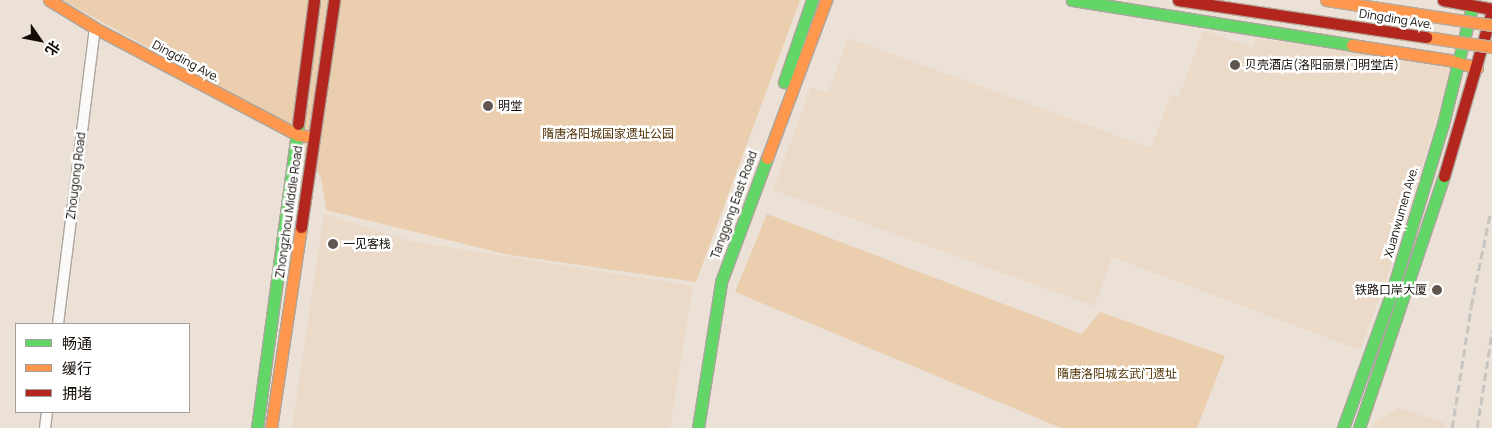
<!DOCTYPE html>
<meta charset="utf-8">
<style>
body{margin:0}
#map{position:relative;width:1492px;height:428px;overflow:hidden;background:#ebe1d6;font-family:Manrope,"Noto Sans SC",sans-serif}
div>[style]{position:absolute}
.built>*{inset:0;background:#ecdac8}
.green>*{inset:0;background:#eaceae}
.roads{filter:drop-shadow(1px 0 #aca59d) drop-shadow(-1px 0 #aca59d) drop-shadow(0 1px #aca59d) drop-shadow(0 -1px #aca59d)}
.street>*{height:10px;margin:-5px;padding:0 5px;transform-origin:5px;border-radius:5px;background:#fcfaf9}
.fast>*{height:11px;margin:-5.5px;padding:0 5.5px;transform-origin:5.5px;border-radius:5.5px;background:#63d668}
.slow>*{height:11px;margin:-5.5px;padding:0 5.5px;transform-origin:5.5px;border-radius:5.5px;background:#ff974d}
.jam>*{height:11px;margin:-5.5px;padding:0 5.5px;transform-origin:5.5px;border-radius:5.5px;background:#b3261e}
.rail>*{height:2.5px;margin-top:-1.25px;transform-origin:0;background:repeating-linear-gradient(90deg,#c7c5c2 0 8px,transparent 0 12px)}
.bridges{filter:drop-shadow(1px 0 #b7ab9d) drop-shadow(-1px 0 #b7ab9d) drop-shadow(0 1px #b7ab9d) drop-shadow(0 -1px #b7ab9d)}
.slow-bridge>*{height:11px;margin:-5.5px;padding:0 5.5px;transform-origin:5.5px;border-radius:5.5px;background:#ff974d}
.jam-bridge>*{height:11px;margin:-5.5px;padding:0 5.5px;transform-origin:5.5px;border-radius:5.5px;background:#b3261e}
.dots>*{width:14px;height:14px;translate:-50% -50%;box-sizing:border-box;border:2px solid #fff;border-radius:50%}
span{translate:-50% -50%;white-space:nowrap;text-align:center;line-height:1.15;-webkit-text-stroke:5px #fff;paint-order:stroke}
.street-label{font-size:12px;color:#130d07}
.poi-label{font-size:12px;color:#130d07}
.left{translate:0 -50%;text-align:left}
.right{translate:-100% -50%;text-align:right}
.park-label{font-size:12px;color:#513205}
.legend{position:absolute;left:15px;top:323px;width:175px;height:90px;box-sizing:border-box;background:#fff;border:1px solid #a19e9c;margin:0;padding:6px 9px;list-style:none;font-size:15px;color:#130d07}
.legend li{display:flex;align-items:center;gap:10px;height:25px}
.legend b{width:25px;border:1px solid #a19e9c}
.north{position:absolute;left:15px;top:15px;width:50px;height:50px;-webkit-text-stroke:4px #fff;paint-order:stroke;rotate:123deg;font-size:14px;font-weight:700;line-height:20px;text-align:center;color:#130d07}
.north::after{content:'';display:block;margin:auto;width:18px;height:22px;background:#130d07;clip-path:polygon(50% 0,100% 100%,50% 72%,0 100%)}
</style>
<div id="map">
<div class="built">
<div style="clip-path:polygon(1203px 30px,1253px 48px,1257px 38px,1452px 67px,1395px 255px,1360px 350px,1112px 257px,1094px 306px,773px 190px,811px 87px,828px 93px,848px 38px,1151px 148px,1171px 94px,1179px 97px)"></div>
<div style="clip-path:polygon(324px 214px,410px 241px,693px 286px,670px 428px,292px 428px)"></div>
<div style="clip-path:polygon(1399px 408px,1445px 423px,1444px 428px,1373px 428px,1375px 421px)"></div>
</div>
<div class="green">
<div style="clip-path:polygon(62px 0,800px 0,696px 282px,505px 254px,326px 210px,321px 177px,271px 115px)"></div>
<div style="clip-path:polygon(767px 214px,1082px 334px,1100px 312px,1225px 356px,1197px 428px,1061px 428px,735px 292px)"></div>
</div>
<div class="roads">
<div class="street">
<div style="left:58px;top:324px;width:298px;rotate:-82.9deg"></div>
<div style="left:45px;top:428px;width:16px;rotate:-83deg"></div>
</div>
<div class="fast">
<div style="left:1072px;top:0;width:284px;rotate:9.1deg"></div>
<div style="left:784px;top:82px;width:87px;rotate:-71.1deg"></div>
<div style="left:257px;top:428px;width:307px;rotate:-82.3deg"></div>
<div style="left:698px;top:428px;width:148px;rotate:-81deg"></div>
<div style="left:721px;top:282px;width:132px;rotate:-69.6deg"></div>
<div style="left:1343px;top:428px;width:141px;rotate:-70.2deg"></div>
<div style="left:1391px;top:295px;width:179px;rotate:-73.1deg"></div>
<div style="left:1443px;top:124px;width:116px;rotate:-76.1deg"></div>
<div style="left:1359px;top:428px;width:266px;rotate:-71.4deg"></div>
</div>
<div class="slow">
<div style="left:49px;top:0;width:54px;rotate:31.3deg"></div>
<div style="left:95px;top:28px;width:229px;rotate:27.8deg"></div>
<div style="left:298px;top:135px;width:8px;rotate:7deg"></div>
<div style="left:1352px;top:45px;width:98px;rotate:8.8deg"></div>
<div style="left:1449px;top:60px;width:29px;rotate:16deg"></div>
<div style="left:767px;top:158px;width:169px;rotate:-69.5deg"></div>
<div style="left:271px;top:428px;width:203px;rotate:-81.5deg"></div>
</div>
<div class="jam">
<div style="left:1443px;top:0;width:50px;rotate:10.4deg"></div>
<div style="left:298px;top:124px;width:125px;rotate:-82.6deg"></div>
<div style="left:1444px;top:176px;width:169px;rotate:-73.8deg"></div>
<div style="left:301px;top:227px;width:229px;rotate:-81.7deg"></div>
</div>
</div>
<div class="rail">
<div style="left:1452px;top:428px;width:123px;rotate:-81.1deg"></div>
<div style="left:1471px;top:306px;width:94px;rotate:-78.3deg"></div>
<div style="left:1477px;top:428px;width:98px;rotate:-81.2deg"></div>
</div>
<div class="bridges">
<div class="slow-bridge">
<div style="left:1326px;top:0;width:168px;rotate:8.6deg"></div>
<div style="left:1426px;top:37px;width:67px;rotate:8.6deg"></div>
</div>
<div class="jam-bridge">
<div style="left:1178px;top:0;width:251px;rotate:8.5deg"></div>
</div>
</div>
<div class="dots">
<div style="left:1235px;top:65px;background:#5f574f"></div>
<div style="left:488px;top:106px;background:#5f574f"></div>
<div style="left:333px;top:244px;background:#5f574f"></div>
<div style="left:1437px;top:290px;background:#5f574f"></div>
</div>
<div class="street-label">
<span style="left:1396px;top:19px;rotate:9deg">Dingding Ave.</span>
<span style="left:186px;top:61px;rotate:28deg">Dingding Ave.</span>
<span style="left:76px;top:176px;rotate:-83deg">Zhougong Road</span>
<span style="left:734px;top:205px;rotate:-70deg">Tanggong East Road</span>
<span style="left:289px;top:212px;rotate:-82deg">Zhongzhou Middle Road</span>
<span style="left:1401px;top:212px;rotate:-74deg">Xuanwumen Ave.</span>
</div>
<div class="poi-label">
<span class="left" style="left:1245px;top:65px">贝壳酒店(洛阳丽景门明堂店)</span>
<span class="left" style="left:498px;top:106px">明堂</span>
<span class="left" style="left:343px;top:244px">一见客栈</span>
<span class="right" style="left:1427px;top:290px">铁路口岸大厦</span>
</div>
<div class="park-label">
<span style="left:608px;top:134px">隋唐洛阳城国家遗址公园</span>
<span style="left:1117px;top:374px">隋唐洛阳城玄武门遗址</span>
</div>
<ul class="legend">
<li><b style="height:6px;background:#63d668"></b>畅通</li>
<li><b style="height:6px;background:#ff974d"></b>缓行</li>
<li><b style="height:6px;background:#b3261e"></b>拥堵</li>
</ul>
<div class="north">北</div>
</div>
